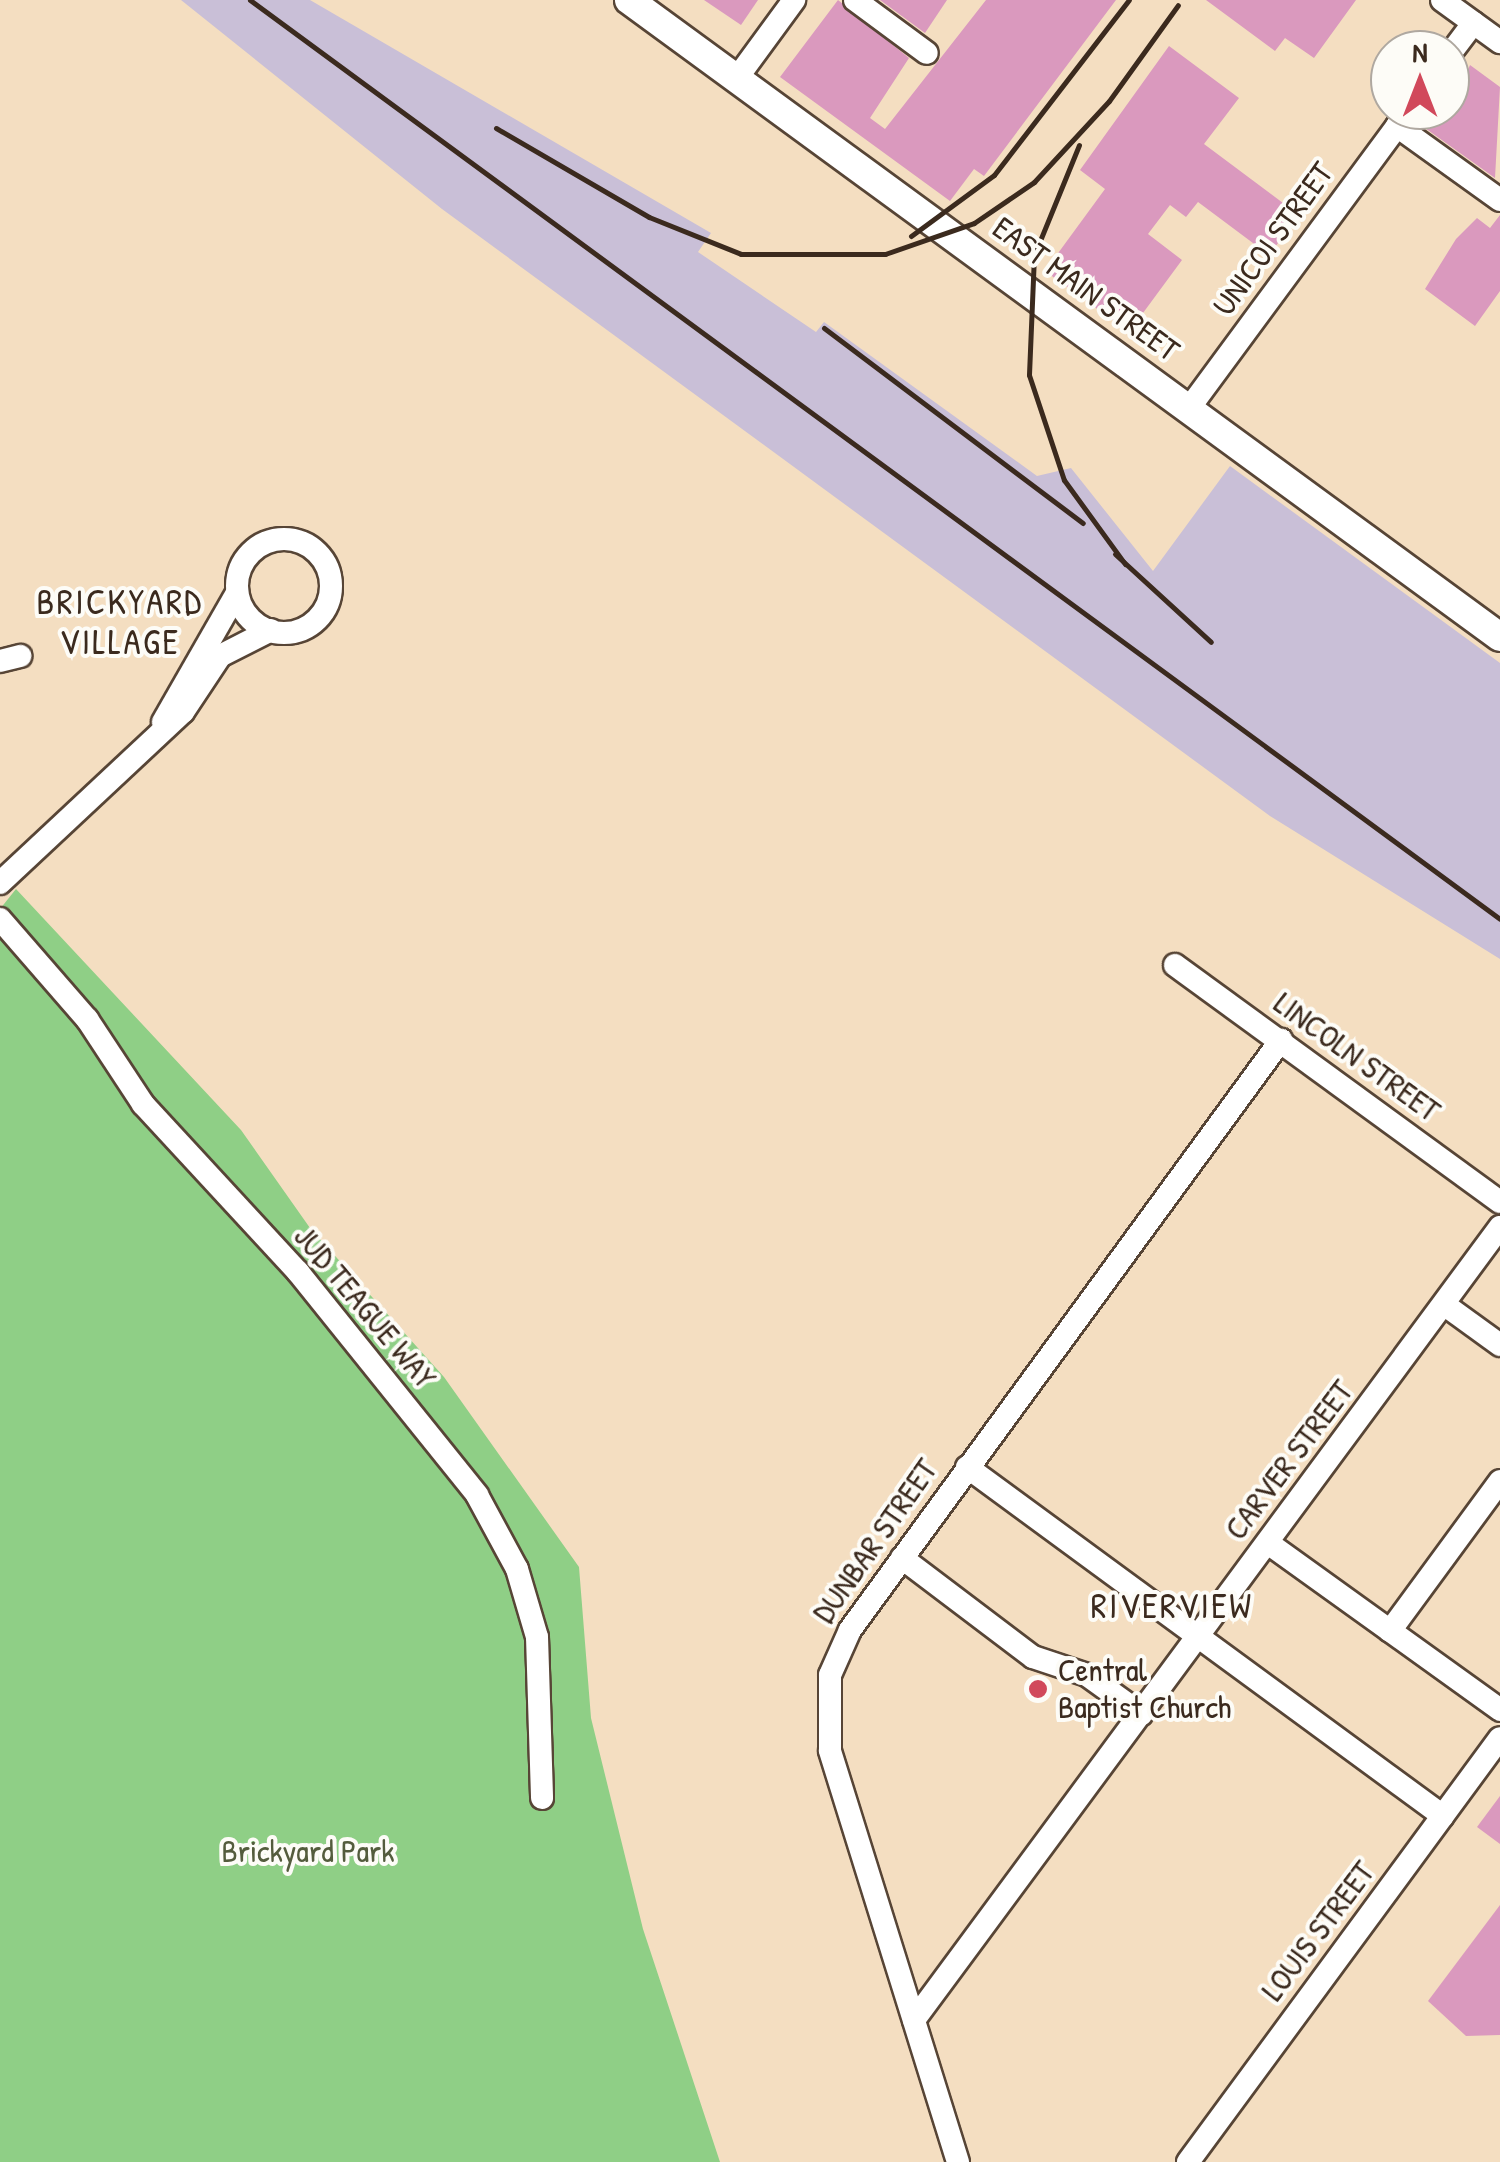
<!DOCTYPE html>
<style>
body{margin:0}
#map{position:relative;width:1500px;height:2162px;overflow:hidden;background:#f4dec1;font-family:"Patrick Hand",sans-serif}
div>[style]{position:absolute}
.industrial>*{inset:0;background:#c9bfd7}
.green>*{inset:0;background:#8fcf86}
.building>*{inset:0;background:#da99be}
.roads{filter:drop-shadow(2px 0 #574536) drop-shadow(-2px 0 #574536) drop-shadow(0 2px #574536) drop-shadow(0 -2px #574536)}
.minor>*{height:22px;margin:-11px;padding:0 11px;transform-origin:11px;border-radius:11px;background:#fff}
.minor>.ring{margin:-11px;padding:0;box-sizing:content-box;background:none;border:22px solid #fff;border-radius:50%}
.major>*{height:28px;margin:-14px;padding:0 14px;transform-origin:14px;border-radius:14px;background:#fff}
.rail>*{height:5px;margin:-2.5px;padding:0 2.5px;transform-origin:2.5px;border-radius:2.5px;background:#3b2a1e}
.dots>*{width:28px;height:28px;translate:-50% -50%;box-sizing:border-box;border:5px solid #fdfcf7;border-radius:50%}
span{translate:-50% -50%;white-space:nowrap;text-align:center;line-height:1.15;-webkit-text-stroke:8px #fdfcf7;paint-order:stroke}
.street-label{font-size:32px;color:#3b2a1e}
.poi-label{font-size:32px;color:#3b2a1e}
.left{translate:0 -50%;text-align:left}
.park-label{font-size:32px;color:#545c3d}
.neighbourhood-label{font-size:35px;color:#3b2a1e;letter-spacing:2.5px}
.north{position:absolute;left:1370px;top:30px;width:100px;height:100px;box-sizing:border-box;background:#fdfcf7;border:2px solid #afa8a0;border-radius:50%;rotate:0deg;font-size:28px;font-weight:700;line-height:40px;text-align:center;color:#3b2a1e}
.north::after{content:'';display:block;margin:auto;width:35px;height:45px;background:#d1495b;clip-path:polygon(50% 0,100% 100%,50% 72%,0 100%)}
</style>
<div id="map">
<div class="industrial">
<div style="clip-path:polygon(181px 0,310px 0,711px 233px,698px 252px,816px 332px,824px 322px,1037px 476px,1071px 468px,1153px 571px,1230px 466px,1500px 663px,1500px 959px,1270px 816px,442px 209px)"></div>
</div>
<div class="green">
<div style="clip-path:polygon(16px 889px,241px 1130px,310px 1228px,444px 1377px,579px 1567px,591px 1718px,643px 1929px,720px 2162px,0 2162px,0 909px)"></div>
</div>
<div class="building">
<div style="clip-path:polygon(704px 0,758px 0,741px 25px)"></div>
<div style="clip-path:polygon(838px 0,909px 58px,870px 118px,885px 129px,986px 0,1116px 0,984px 176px,974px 169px,950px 201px,780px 77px)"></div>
<div style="clip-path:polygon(880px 0,947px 0,925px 33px)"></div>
<div style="clip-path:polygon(1206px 0,1356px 0,1314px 58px,1285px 38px,1275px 51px)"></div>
<div style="clip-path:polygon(1169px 46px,1239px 98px,1204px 144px,1299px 215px,1269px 255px,1198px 202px,1186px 217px,1170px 205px,1148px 234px,1182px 260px,1129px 332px,1045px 271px,1105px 189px,1080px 170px)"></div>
<div style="clip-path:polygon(1470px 65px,1500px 87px,1495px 178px,1425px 128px,1450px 110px)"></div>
<div style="clip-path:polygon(1500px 215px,1500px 291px,1475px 326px,1425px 289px,1456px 239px,1477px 218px,1490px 228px)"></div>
<div style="clip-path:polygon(1500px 1796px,1500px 1844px,1477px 1827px)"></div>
<div style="clip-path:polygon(1500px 1905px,1500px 2035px,1466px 2036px,1428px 2001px)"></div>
</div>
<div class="roads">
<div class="minor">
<div style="left:855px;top:0;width:89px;rotate:36.4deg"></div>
<div style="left:1442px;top:0;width:72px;rotate:35.9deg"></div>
<div style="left:1450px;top:54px;width:39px;rotate:-53deg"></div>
<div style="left:737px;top:78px;width:97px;rotate:-53.8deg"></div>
<div style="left:1397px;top:126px;width:127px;rotate:35.7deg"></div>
<div style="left:1190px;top:407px;width:369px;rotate:-53.6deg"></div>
<div class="ring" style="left:237px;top:539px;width:72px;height:72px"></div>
<div style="left:0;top:661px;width:21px;rotate:-14deg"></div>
<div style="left:163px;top:722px;width:149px;rotate:-60.2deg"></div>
<div style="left:0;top:883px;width:250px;rotate:-43.1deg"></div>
<div style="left:183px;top:712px;width:67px;rotate:-56.5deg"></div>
<div style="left:220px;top:656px;width:57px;rotate:-27deg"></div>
<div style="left:0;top:919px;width:133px;rotate:49deg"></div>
<div style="left:87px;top:1019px;width:102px;rotate:56.6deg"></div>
<div style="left:143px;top:1104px;width:229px;rotate:47.3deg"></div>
<div style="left:298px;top:1272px;width:286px;rotate:51.2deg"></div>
<div style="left:477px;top:1495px;width:84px;rotate:61.6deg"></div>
<div style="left:517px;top:1569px;width:71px;rotate:73.6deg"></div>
<div style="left:537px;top:1637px;width:161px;rotate:88.2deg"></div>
<div style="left:1175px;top:965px;width:402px;rotate:36.1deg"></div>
<div style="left:1445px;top:1305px;width:68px;rotate:36deg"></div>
<div style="left:967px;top:1467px;width:590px;rotate:36.25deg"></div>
<div style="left:1268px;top:1543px;width:286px;rotate:35.7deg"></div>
<div style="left:902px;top:1558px;width:164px;rotate:37.1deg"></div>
<div style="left:1033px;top:1657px;width:57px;rotate:18.4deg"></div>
<div style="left:1087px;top:1675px;width:67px;rotate:35.8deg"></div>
<div style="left:1390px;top:1631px;width:186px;rotate:-53.7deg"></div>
<div style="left:914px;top:2020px;width:986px;rotate:-53.54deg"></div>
<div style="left:958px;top:2162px;width:431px;rotate:-107.3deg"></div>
<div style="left:830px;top:1750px;width:75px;rotate:-90deg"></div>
<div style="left:830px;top:1675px;width:49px;rotate:-66deg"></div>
<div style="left:850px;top:1630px;width:731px;rotate:-53.85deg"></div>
<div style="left:1188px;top:2162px;width:526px;rotate:-53.65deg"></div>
</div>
<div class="major">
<div style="left:629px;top:0;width:1079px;rotate:36.18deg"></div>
</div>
</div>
<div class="rail">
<div style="left:250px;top:0;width:1551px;rotate:36.32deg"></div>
<div style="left:496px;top:128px;width:177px;rotate:30.2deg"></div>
<div style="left:649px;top:217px;width:99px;rotate:21.9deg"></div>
<div style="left:741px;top:254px;width:144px"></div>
<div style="left:885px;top:254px;width:94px;rotate:-19.2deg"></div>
<div style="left:974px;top:223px;width:73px;rotate:-34.3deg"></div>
<div style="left:1034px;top:182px;width:110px;rotate:-47.2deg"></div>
<div style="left:1109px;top:101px;width:118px;rotate:-54.3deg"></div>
<div style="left:1079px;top:145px;width:119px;rotate:112.2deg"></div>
<div style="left:1034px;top:255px;width:120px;rotate:92.4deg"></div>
<div style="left:1029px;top:375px;width:111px;rotate:71.6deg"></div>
<div style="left:1064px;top:480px;width:104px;rotate:54deg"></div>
<div style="left:911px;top:236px;width:103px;rotate:-36.3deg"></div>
<div style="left:994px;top:175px;width:221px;rotate:-52.4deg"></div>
<div style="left:824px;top:328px;width:324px;rotate:37deg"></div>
<div style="left:1115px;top:554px;width:130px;rotate:42.5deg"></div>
</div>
<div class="dots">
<div style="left:1038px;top:1689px;background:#d1495b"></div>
</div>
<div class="street-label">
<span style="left:1273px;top:239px;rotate:-54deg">UNICOI STREET</span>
<span style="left:1086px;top:289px;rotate:36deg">EAST MAIN STREET</span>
<span style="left:1357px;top:1057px;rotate:36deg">LINCOLN STREET</span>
<span style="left:365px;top:1307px;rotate:50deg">JUD TEAGUE WAY</span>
<span style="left:1289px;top:1460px;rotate:-53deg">CARVER STREET</span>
<span style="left:875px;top:1541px;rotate:-55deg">DUNBAR STREET</span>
<span style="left:1318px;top:1931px;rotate:-53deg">LOUIS STREET</span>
</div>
<div class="poi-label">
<span class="left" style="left:1058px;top:1689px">Central<br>Baptist Church</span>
</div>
<div class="park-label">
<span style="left:308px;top:1851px">Brickyard Park</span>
</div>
<div class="neighbourhood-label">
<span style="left:120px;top:622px">BRICKYARD<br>VILLAGE</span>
<span style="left:1172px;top:1606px">RIVERVIEW</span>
</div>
<div class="north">N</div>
</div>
